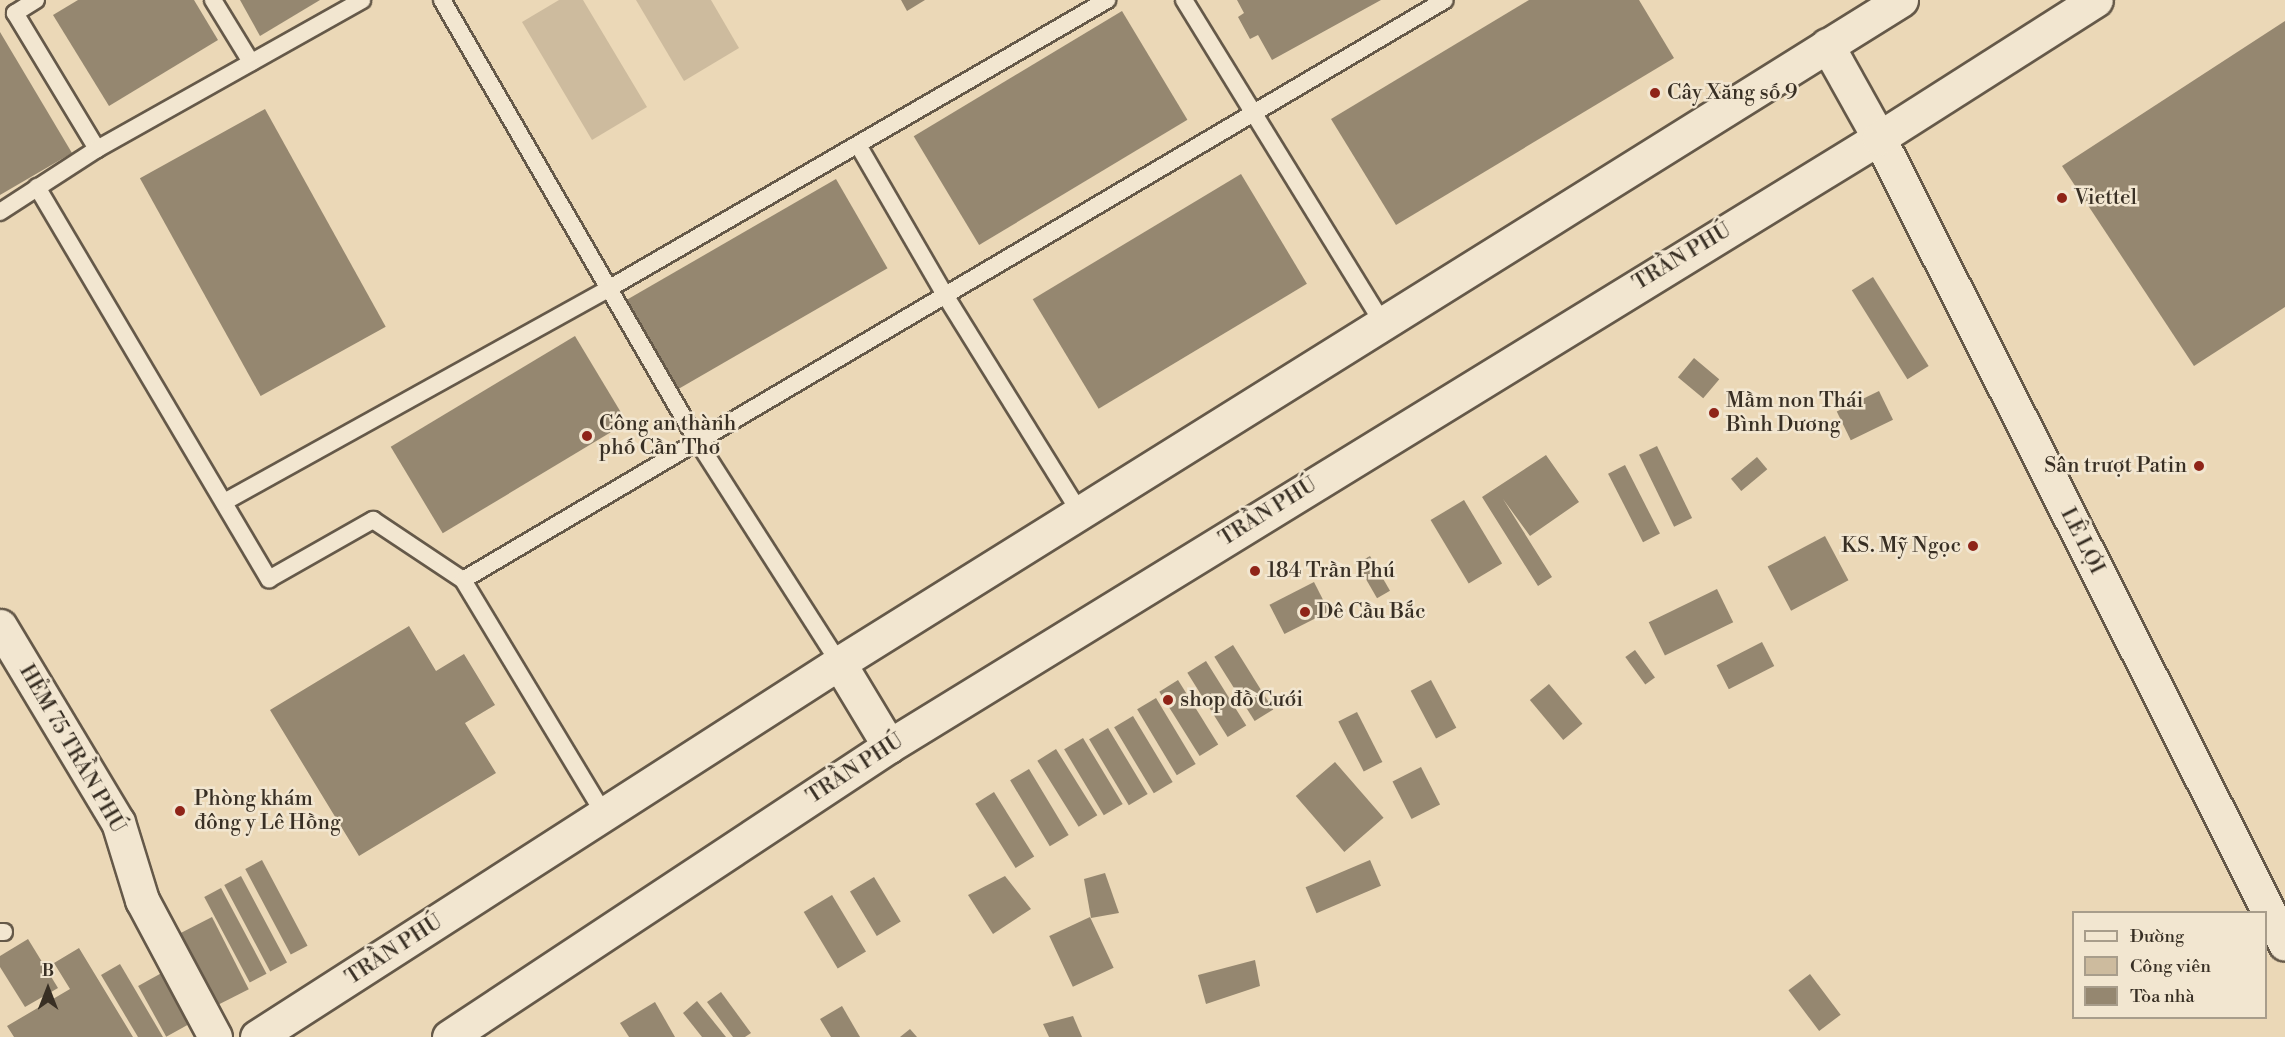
<!DOCTYPE html>
<meta charset="utf-8">
<style>
body{margin:0}
#map{position:relative;width:2285px;height:1037px;overflow:hidden;background:#ebd8b7;font-family:"Libre Bodoni",serif}
div>[style]{position:absolute}
.green>*{inset:0;background:#cdbb9e}
.building>*{inset:0;background:#958770;transform-origin:0 0}
.roads{filter:drop-shadow(2px 0 #655949) drop-shadow(-2px 0 #655949) drop-shadow(0 2px #655949) drop-shadow(0 -2px #655949)}
.lane>*{height:16px;margin:-8px;padding:0 8px;transform-origin:8px;border-radius:8px;background:#f2e6d0}
.street>*{height:33px;margin:-16.5px;padding:0 16.5px;transform-origin:16.5px;border-radius:16.5px;background:#f2e6d0}
.secondary>*{height:33px;margin:-16.5px;padding:0 16.5px;transform-origin:16.5px;border-radius:16.5px;background:#f2e6d0}
.dots>*{width:16px;height:16px;translate:-50% -50%;box-sizing:border-box;border:3px solid #f2e6d0;border-radius:50%}
span{translate:-50% -50%;white-space:nowrap;text-align:center;line-height:1.15;-webkit-text-stroke:5px #f2e6d0;paint-order:stroke}
.poi-label{font-size:21px;color:#382f24}
.left{translate:0 -50%;text-align:left}
.right{translate:-100% -50%;text-align:right}
.street-label{font-size:21px;color:#382f24}
.legend{position:absolute;left:2072px;top:911px;width:195px;height:108px;box-sizing:border-box;background:#f2e6d0;border:2px solid #a89d8b;margin:0;padding:8px 10px;list-style:none;font-size:18px;color:#382f24}
.legend li{display:flex;align-items:center;gap:12px;height:30px}
.legend b{width:30px;border:2px solid #a89d8b}
.north{position:absolute;left:18px;top:959px;width:60px;height:60px;-webkit-text-stroke:4px #f2e6d0;paint-order:stroke;rotate:0deg;font-size:16px;font-weight:700;line-height:24px;text-align:center;color:#382f24}
.north::after{content:'';display:block;margin:auto;width:21px;height:27px;background:#382f24;clip-path:polygon(50% 0,100% 100%,50% 72%,0 100%)}
</style>
<div id="map">
<div class="green">
<div style="clip-path:polygon(559px 0,583px 0,647px 107px,592px 140px,522px 22px)"></div>
<div style="clip-path:polygon(636px 0,711px 0,739px 48px,684px 81px)"></div>
</div>
<div class="building">
<div style="clip-path:polygon(78px 0,194px 0,218px 40px,109px 106px,53px 15px)"></div>
<div style="clip-path:polygon(240px 0,320px 0,260px 36px)"></div>
<div style="clip-path:polygon(901px 0,925px 0,907px 11px)"></div>
<div style="clip-path:polygon(1237px 0,1381px 0,1272px 60px,1258px 35px,1250px 39px,1238px 17px,1244px 13px)"></div>
<div style="clip-path:polygon(1529px 0,1639px 0,1674px 58px,1396px 225px,1331px 119px)"></div>
<div style="left:1122px;top:11px;width:127px;height:243px;rotate:59deg"></div>
<div style="clip-path:polygon(2285px 21px,2285px 307px,2194px 366px,2062px 166px)"></div>
<div style="clip-path:polygon(0 32px,72px 153px,0 195px)"></div>
<div style="left:265px;top:109px;width:249px;height:143px;rotate:61deg"></div>
<div style="left:1241px;top:174px;width:128px;height:243px;rotate:59deg"></div>
<div style="left:836px;top:179px;width:103px;height:241px;rotate:60deg"></div>
<div style="left:1873px;top:277px;width:105px;height:25px;rotate:58deg"></div>
<div style="left:575px;top:336px;width:101px;height:215px;rotate:59deg"></div>
<div style="left:1694px;top:358px;width:33px;height:25px;rotate:40deg"></div>
<div style="left:1879px;top:391px;width:32px;height:47px;rotate:64deg"></div>
<div style="left:1657px;top:446px;width:80px;height:20px;rotate:64deg"></div>
<div style="clip-path:polygon(1546px 455px,1579px 502px,1530px 536px,1503px 499px,1552px 577px,1538px 586px,1482px 497px)"></div>
<div style="left:1757px;top:457px;width:16px;height:34px;rotate:50deg"></div>
<div style="left:1625px;top:465px;width:77px;height:19px;rotate:63deg"></div>
<div style="left:1464px;top:500px;width:74px;height:39px;rotate:59deg"></div>
<div style="left:1825px;top:536px;width:50px;height:65px;rotate:62deg"></div>
<div style="left:1370px;top:556px;width:40px;height:15px;rotate:60deg"></div>
<div style="left:1314px;top:582px;width:33px;height:50px;rotate:63deg"></div>
<div style="left:1717px;top:589px;width:37px;height:76px;rotate:64deg"></div>
<div style="clip-path:polygon(409px 626px,436px 671px,464px 654px,495px 705px,465px 723px,496px 773px,359px 856px,270px 710px)"></div>
<div style="left:1762px;top:642px;width:27px;height:51px;rotate:63deg"></div>
<div style="left:1233px;top:645px;width:76px;height:22px;rotate:58deg"></div>
<div style="left:1635px;top:650px;width:34px;height:12px;rotate:54deg"></div>
<div style="left:1206px;top:661px;width:76px;height:22px;rotate:58deg"></div>
<div style="left:1178px;top:680px;width:76px;height:22px;rotate:58deg"></div>
<div style="left:1431px;top:680px;width:54px;height:23px;rotate:62deg"></div>
<div style="left:1549px;top:684px;width:52px;height:25px;rotate:50deg"></div>
<div style="left:1156px;top:698px;width:77px;height:22px;rotate:59deg"></div>
<div style="left:1357px;top:712px;width:56px;height:21px;rotate:63deg"></div>
<div style="left:1133px;top:716px;width:77px;height:22px;rotate:59deg"></div>
<div style="left:1108px;top:728px;width:77px;height:22px;rotate:59deg"></div>
<div style="left:1083px;top:738px;width:77px;height:22px;rotate:59deg"></div>
<div style="left:1056px;top:749px;width:78px;height:22px;rotate:58deg"></div>
<div style="left:1335px;top:762px;width:74px;height:52px;rotate:49deg"></div>
<div style="left:1421px;top:767px;width:42px;height:32px;rotate:63deg"></div>
<div style="left:1029px;top:769px;width:77px;height:22px;rotate:59deg"></div>
<div style="left:994px;top:792px;width:76px;height:22px;rotate:58deg"></div>
<div style="left:262px;top:860px;width:97px;height:19px;rotate:62deg"></div>
<div style="left:1370px;top:860px;width:28px;height:70px;rotate:67deg"></div>
<div style="clip-path:polygon(1105px 873px,1119px 913px,1091px 918px,1084px 879px)"></div>
<div style="left:241px;top:876px;width:98px;height:19px;rotate:62deg"></div>
<div style="clip-path:polygon(1005px 876px,1031px 909px,993px 934px,968px 895px)"></div>
<div style="left:874px;top:877px;width:52px;height:28px;rotate:59deg"></div>
<div style="left:221px;top:888px;width:97px;height:19px;rotate:62deg"></div>
<div style="left:832px;top:895px;width:66px;height:33px;rotate:59deg"></div>
<div style="left:212px;top:917px;width:81px;height:46px;rotate:63deg"></div>
<div style="left:1090px;top:917px;width:56px;height:45px;rotate:65deg"></div>
<div style="clip-path:polygon(28px 939px,58px 988px,25px 1007px,0 967px,0 956px)"></div>
<div style="clip-path:polygon(79px 948px,133px 1037px,14px 1037px,7px 1026px,70px 989px,54px 963px)"></div>
<div style="clip-path:polygon(1255px 960px,1260px 986px,1206px 1004px,1198px 975px)"></div>
<div style="clip-path:polygon(120px 964px,163px 1037px,138px 1037px,101px 975px)"></div>
<div style="left:167px;top:970px;width:58px;height:33px;rotate:61deg"></div>
<div style="left:1810px;top:974px;width:51px;height:27px;rotate:53deg"></div>
<div style="clip-path:polygon(721px 992px,751px 1033px,745px 1037px,733px 1037px,707px 1002px)"></div>
<div style="clip-path:polygon(697px 1001px,726px 1037px,702px 1037px,683px 1013px)"></div>
<div style="clip-path:polygon(655px 1002px,675px 1037px,629px 1037px,620px 1023px)"></div>
<div style="clip-path:polygon(842px 1006px,860px 1037px,831px 1037px,820px 1019px)"></div>
<div style="clip-path:polygon(1073px 1016px,1082px 1037px,1049px 1037px,1043px 1024px)"></div>
<div style="clip-path:polygon(910px 1029px,917px 1037px,900px 1037px)"></div>
</div>
<div class="roads">
<div class="lane">
<div style="left:36px;top:0;width:25px;rotate:148deg"></div>
<div style="left:15px;top:13px;width:159px;rotate:58.9deg"></div>
<div style="left:213px;top:0;width:73px;rotate:58.5deg"></div>
<div style="left:442px;top:0;width:507px;rotate:59.95deg"></div>
<div style="left:696px;top:439px;width:266px;rotate:57.4deg"></div>
<div style="left:1184px;top:0;width:378px;rotate:58.4deg"></div>
<div style="left:858px;top:145px;width:173px;rotate:59.9deg"></div>
<div style="left:945px;top:295px;width:256px;rotate:58.2deg"></div>
<div style="left:37px;top:187px;width:456px;rotate:59.4deg"></div>
<div style="left:269px;top:579px;width:120px;rotate:-29.6deg"></div>
<div style="left:373px;top:520px;width:108px;rotate:33.7deg"></div>
<div style="left:463px;top:580px;width:1140px;rotate:-30.57deg"></div>
<div style="left:0;top:212px;width:116px;rotate:-33deg"></div>
<div style="left:97px;top:149px;width:304px;rotate:-29.3deg"></div>
<div style="left:224px;top:502px;width:439px;rotate:-29deg"></div>
<div style="left:608px;top:289px;width:577px;rotate:-30.08deg"></div>
<div style="left:463px;top:580px;width:275px;rotate:58.9deg"></div>
<div style="left:0;top:932px;width:4px"></div>
</div>
<div class="street">
<div style="left:0;top:626px;width:229px;rotate:59deg"></div>
<div style="left:118px;top:822px;width:82px;rotate:72.9deg"></div>
<div style="left:142px;top:900px;width:155px;rotate:61.9deg"></div>
</div>
<div class="secondary">
<div style="left:1827px;top:45px;width:107px;rotate:60.8deg"></div>
<div style="left:1879px;top:138px;width:902px;rotate:63.26deg"></div>
<div style="left:839px;top:663px;width:97px;rotate:58.9deg"></div>
<div style="left:257px;top:1037px;width:692px;rotate:-32.73deg"></div>
<div style="left:839px;top:663px;width:1252px;rotate:-31.98deg"></div>
<div style="left:449px;top:1037px;width:528px;rotate:-33.48deg"></div>
<div style="left:889px;top:746px;width:1162px;rotate:-31.56deg"></div>
<div style="left:1879px;top:138px;width:257px;rotate:-32.5deg"></div>
</div>
</div>
<div class="dots">
<div style="left:1655px;top:93px;background:#8f2418"></div>
<div style="left:2062px;top:198px;background:#8f2418"></div>
<div style="left:1714px;top:413px;background:#8f2418"></div>
<div style="left:587px;top:436px;background:#8f2418"></div>
<div style="left:2199px;top:466px;background:#8f2418"></div>
<div style="left:1973px;top:546px;background:#8f2418"></div>
<div style="left:1255px;top:571px;background:#8f2418"></div>
<div style="left:1305px;top:612px;background:#8f2418"></div>
<div style="left:1168px;top:700px;background:#8f2418"></div>
<div style="left:180px;top:811px;background:#8f2418"></div>
</div>
<div class="poi-label">
<span class="left" style="left:1667px;top:93px">Cây Xăng số 9</span>
<span class="left" style="left:2074px;top:198px">Viettel</span>
<span class="left" style="left:1726px;top:413px">Mầm non Thái<br>Bình Dương</span>
<span class="left" style="left:599px;top:436px">Công an thành<br>phố Cần Thơ</span>
<span class="right" style="left:2187px;top:466px">Sân trượt Patin</span>
<span class="right" style="left:1961px;top:546px">KS. Mỹ Ngọc</span>
<span class="left" style="left:1267px;top:571px">184 Trần Phú</span>
<span class="left" style="left:1317px;top:612px">Dê Cầu Bắc</span>
<span class="left" style="left:1180px;top:700px">shop đồ Cưới</span>
<span class="left" style="left:194px;top:811px">Phòng khám<br>đông y Lê Hồng</span>
</div>
<div class="street-label">
<span style="left:1682px;top:257px;rotate:-31deg">TRẦN PHÚ</span>
<span style="left:1268px;top:512px;rotate:-32deg">TRẦN PHÚ</span>
<span style="left:2082px;top:541px;rotate:63deg">LÊ LỢI</span>
<span style="left:72px;top:749px;rotate:60deg">HẺM 75 TRẦN PHÚ</span>
<span style="left:855px;top:769px;rotate:-33deg">TRẦN PHÚ</span>
<span style="left:394px;top:950px;rotate:-33deg">TRẦN PHÚ</span>
</div>
<ul class="legend">
<li><b style="height:8px;background:#f2e6d0"></b>Đường</li>
<li><b style="height:16px;background:#cdbb9e"></b>Công viên</li>
<li><b style="height:16px;background:#958770"></b>Tòa nhà</li>
</ul>
<div class="north">B</div>
</div>
